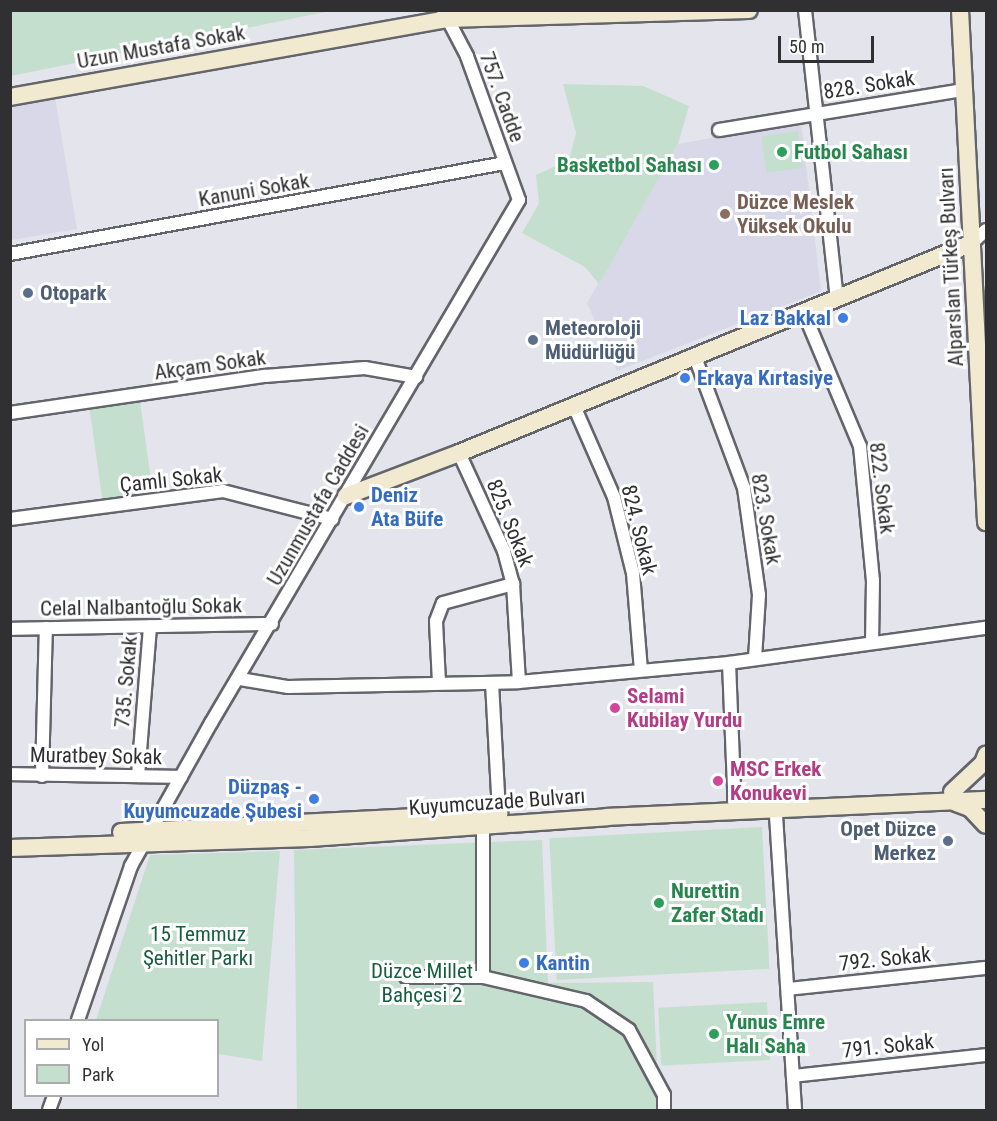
<!DOCTYPE html>
<meta charset="utf-8">
<style>
body{margin:0}
#map{position:relative;width:997px;height:1121px;overflow:hidden;background:#e4e4ec;font-family:"Roboto Condensed",sans-serif}
div>[style]{position:absolute}
.built>*{inset:0;background:#d9d8e8}
.green>*{inset:0;background:#c5dfcf;transform-origin:0 0}
.roads{filter:drop-shadow(2px 0 #64646b) drop-shadow(-2px 0 #64646b) drop-shadow(0 2px #64646b) drop-shadow(0 -2px #64646b)}
.street>*{height:12px;margin:-6px;padding:0 6px;transform-origin:6px;border-radius:6px;background:#fff}
.secondary>*{height:16px;margin:-8px;padding:0 8px;transform-origin:8px;border-radius:8px;background:#f2e9d1}
.dots>*{width:16px;height:16px;translate:-50% -50%;box-sizing:border-box;border:3px solid #fff;border-radius:50%}
span{translate:-50% -50%;white-space:nowrap;text-align:center;line-height:1.15;-webkit-text-stroke:6px #fff;paint-order:stroke}
.street-label{font-size:21px;color:#303033}
.leisure-label{font-size:21px;color:#27864d;font-weight:700}
.left{translate:0 -50%;text-align:left}
.right{translate:-100% -50%;text-align:right}
.education-label{font-size:21px;color:#785e54;font-weight:700}
.service-label{font-size:21px;color:#4e5e75;font-weight:700}
.shop-label{font-size:21px;color:#366cbe;font-weight:700}
.hotel-label{font-size:21px;color:#b23c85;font-weight:700}
.park-label{font-size:21px;color:#175e3e}
.frame{position:absolute;inset:0;border:12px solid #303033;pointer-events:none}
.legend{position:absolute;left:24px;top:1019px;width:195px;height:78px;box-sizing:border-box;background:#fff;border:2px solid #acacad;margin:0;padding:8px 10px;list-style:none;font-size:18px;color:#303033}
.legend li{display:flex;align-items:center;gap:12px;height:30px}
.legend b{width:30px;border:2px solid #acacad}
.scale{position:absolute;left:778px;top:36px;width:96px;height:27px;box-sizing:border-box;border:3px solid #303033;border-top:0;padding-left:8px;font-size:18px;line-height:21px;white-space:nowrap;color:#303033;-webkit-text-stroke:4px #fff;paint-order:stroke}
</style>
<div id="map">
<div class="built">
<div style="clip-path:polygon(55px 97px,77px 229px,11px 240px,11px 105px)"></div>
<div style="clip-path:polygon(801px 122px,821px 291px,617px 371px,587px 303px,678px 144px)"></div>
</div>
<div class="green">
<div style="clip-path:polygon(11px 10px,330px 10px,330px 11px,11px 76px)"></div>
<div style="clip-path:polygon(563px 84px,643px 86px,689px 106px,678px 144px,599px 284px,585px 267px,522px 233px,539px 203px,536px 175px,569px 160px,576px 133px)"></div>
<div style="left:798px;top:131px;width:37px;height:37px;rotate:82deg"></div>
<div style="left:139px;top:394px;width:107px;height:51px;rotate:82deg"></div>
<div style="left:762px;top:827px;width:142px;height:213px;rotate:87deg"></div>
<div style="clip-path:polygon(542px 840px,548px 983px,653px 982px,659px 1110px,297px 1110px,294px 850px)"></div>
<div style="clip-path:polygon(280px 851px,262px 1061px,218px 1054px,218px 1020px,96px 1020px,150px 855px)"></div>
<div style="left:767px;top:1002px;width:58px;height:109px;rotate:87deg"></div>
</div>
<div class="roads">
<div class="street">
<div style="left:805px;top:10px;width:291px;rotate:83.7deg"></div>
<div style="left:719px;top:130px;width:248px;rotate:-9.3deg"></div>
<div style="left:972px;top:243px;width:19px;rotate:-43deg"></div>
<div style="left:10px;top:254px;width:503px;rotate:-10.42deg"></div>
<div style="left:804px;top:313px;width:144px;rotate:67.2deg"></div>
<div style="left:860px;top:446px;width:135px;rotate:84.5deg"></div>
<div style="left:873px;top:580px;width:63px;rotate:90.9deg"></div>
<div style="left:695px;top:357px;width:140px;rotate:69.5deg"></div>
<div style="left:744px;top:488px;width:108px;rotate:82deg"></div>
<div style="left:759px;top:595px;width:64px;rotate:93.6deg"></div>
<div style="left:574px;top:406px;width:99px;rotate:66.3deg"></div>
<div style="left:614px;top:497px;width:78px;rotate:76deg"></div>
<div style="left:633px;top:573px;width:97px;rotate:85.3deg"></div>
<div style="left:10px;top:413px;width:258px;rotate:-8.3deg"></div>
<div style="left:265px;top:376px;width:100px;rotate:-4.6deg"></div>
<div style="left:365px;top:368px;width:52px;rotate:10deg"></div>
<div style="left:459px;top:453px;width:108px;rotate:65.3deg"></div>
<div style="left:504px;top:551px;width:34px;rotate:75deg"></div>
<div style="left:513px;top:584px;width:98px;rotate:86.5deg"></div>
<div style="left:10px;top:519px;width:215px;rotate:-7.5deg"></div>
<div style="left:223px;top:491px;width:113px;rotate:14.4deg"></div>
<div style="left:10px;top:629px;width:262px;rotate:-1.1deg"></div>
<div style="left:729px;top:663px;width:149px;rotate:87.7deg"></div>
<div style="left:240px;top:679px;width:49px;rotate:9.5deg"></div>
<div style="left:288px;top:687px;width:231px;rotate:-1.2deg"></div>
<div style="left:519px;top:682px;width:211px;rotate:-5.2deg"></div>
<div style="left:729px;top:663px;width:259px;rotate:-7.8deg"></div>
<div style="left:439px;top:683px;width:62px;rotate:-92.8deg"></div>
<div style="left:436px;top:621px;width:19px;rotate:-69deg"></div>
<div style="left:443px;top:603px;width:73px;rotate:-15.2deg"></div>
<div style="left:492px;top:683px;width:131px;rotate:86.9deg"></div>
<div style="left:10px;top:774px;width:171px;rotate:1deg"></div>
<div style="left:42px;top:776px;width:148px;rotate:-88.5deg"></div>
<div style="left:138px;top:776px;width:150px;rotate:-85.4deg"></div>
<div style="left:775px;top:800px;width:311px;rotate:86.3deg"></div>
<div style="left:483px;top:818px;width:159px;rotate:90deg"></div>
<div style="left:483px;top:977px;width:106px;rotate:13.1deg"></div>
<div style="left:586px;top:1001px;width:52px;rotate:34deg"></div>
<div style="left:629px;top:1030px;width:74px;rotate:61.7deg"></div>
<div style="left:664px;top:1095px;width:15px;rotate:90deg"></div>
<div style="left:406px;top:977px;width:77px"></div>
<div style="left:788px;top:989px;width:199px;rotate:-6.1deg"></div>
<div style="left:78px;top:1020px;width:163px;rotate:-71deg"></div>
<div style="left:131px;top:866px;width:164px;rotate:-60.8deg"></div>
<div style="left:211px;top:723px;width:607px;rotate:-59.51deg"></div>
<div style="left:519px;top:200px;width:153px;rotate:-109.9deg"></div>
<div style="left:467px;top:56px;width:52px;rotate:-117.6deg"></div>
<div style="left:793px;top:1076px;width:194px;rotate:-6.2deg"></div>
<div style="left:49px;top:1110px;width:15px;rotate:-70deg"></div>
</div>
<div class="secondary">
<div style="left:960px;top:10px;width:513px;rotate:87.09deg"></div>
<div style="left:10px;top:97px;width:444px;rotate:-10.1deg"></div>
<div style="left:447px;top:19px;width:302px;rotate:-1.7deg"></div>
<div style="left:346px;top:496px;width:121px;rotate:-20.8deg"></div>
<div style="left:459px;top:453px;width:554px;rotate:-22.26deg"></div>
<div style="left:952px;top:792px;width:42px;rotate:-43.1deg"></div>
<div style="left:983px;top:763px;width:9px;rotate:-69deg"></div>
<div style="left:956px;top:803px;width:15px;rotate:20deg"></div>
<div style="left:970px;top:808px;width:23px;rotate:47deg"></div>
<div style="left:121px;top:832px;width:379px;rotate:-2.9deg"></div>
<div style="left:10px;top:848px;width:300px;rotate:-1.9deg"></div>
<div style="left:310px;top:838px;width:298px;rotate:-4deg"></div>
<div style="left:607px;top:817px;width:379px;rotate:-2.6deg"></div>
</div>
</div>
<div class="dots">
<div style="left:782px;top:152px;background:#2e9e5b"></div>
<div style="left:714px;top:165px;background:#2e9e5b"></div>
<div style="left:725px;top:214px;background:#8d6e63"></div>
<div style="left:28px;top:293px;background:#5c6f8a"></div>
<div style="left:843px;top:318px;background:#3f7fe0"></div>
<div style="left:533px;top:340px;background:#5c6f8a"></div>
<div style="left:685px;top:378px;background:#3f7fe0"></div>
<div style="left:359px;top:507px;background:#3f7fe0"></div>
<div style="left:615px;top:708px;background:#d1479c"></div>
<div style="left:718px;top:781px;background:#d1479c"></div>
<div style="left:314px;top:799px;background:#3f7fe0"></div>
<div style="left:948px;top:841px;background:#5c6f8a"></div>
<div style="left:659px;top:903px;background:#2e9e5b"></div>
<div style="left:524px;top:963px;background:#3f7fe0"></div>
<div style="left:714px;top:1034px;background:#2e9e5b"></div>
</div>
<div class="street-label">
<span style="left:161px;top:47px;rotate:-10deg">Uzun Mustafa Sokak</span>
<span style="left:869px;top:85px;rotate:-9deg">828. Sokak</span>
<span style="left:502px;top:97px;rotate:70deg">757. Cadde</span>
<span style="left:254px;top:190px;rotate:-10deg">Kanuni Sokak</span>
<span style="left:951px;top:267px;rotate:-93deg">Alparslan Türkeş Bulvarı</span>
<span style="left:210px;top:365px;rotate:-8deg">Akçam Sokak</span>
<span style="left:171px;top:480px;rotate:-6deg">Çamlı Sokak</span>
<span style="left:882px;top:488px;rotate:83deg">822. Sokak</span>
<span style="left:318px;top:505px;rotate:-60deg">Uzunmustafa Caddesi</span>
<span style="left:766px;top:519px;rotate:80deg">823. Sokak</span>
<span style="left:510px;top:523px;rotate:68deg">825. Sokak</span>
<span style="left:639px;top:530px;rotate:76deg">824. Sokak</span>
<span style="left:141px;top:607px;rotate:-1deg">Celal Nalbantoğlu Sokak</span>
<span style="left:126px;top:682px;rotate:-85deg">735. Sokak</span>
<span style="left:96px;top:756px;rotate:1deg">Muratbey Sokak</span>
<span style="left:497px;top:802px;rotate:-4deg">Kuyumcuzade Bulvarı</span>
<span style="left:885px;top:959px;rotate:-6deg">792. Sokak</span>
<span style="left:888px;top:1046px;rotate:-6deg">791. Sokak</span>
</div>
<div class="leisure-label">
<span class="left" style="left:794px;top:152px">Futbol Sahası</span>
<span class="right" style="left:702px;top:165px">Basketbol Sahası</span>
<span class="left" style="left:671px;top:903px">Nurettin<br>Zafer Stadı</span>
<span class="left" style="left:726px;top:1034px">Yunus Emre<br>Halı Saha</span>
</div>
<div class="education-label">
<span class="left" style="left:737px;top:214px">Düzce Meslek<br>Yüksek Okulu</span>
</div>
<div class="service-label">
<span class="left" style="left:40px;top:293px">Otopark</span>
<span class="left" style="left:545px;top:340px">Meteoroloji<br>Müdürlüğü</span>
<span class="right" style="left:936px;top:841px">Opet Düzce<br>Merkez</span>
</div>
<div class="shop-label">
<span class="right" style="left:831px;top:318px">Laz Bakkal</span>
<span class="left" style="left:697px;top:378px">Erkaya Kırtasiye</span>
<span class="left" style="left:371px;top:507px">Deniz<br>Ata Büfe</span>
<span class="right" style="left:302px;top:799px">Düzpaş -<br>Kuyumcuzade Şubesi</span>
<span class="left" style="left:536px;top:963px">Kantin</span>
</div>
<div class="hotel-label">
<span class="left" style="left:627px;top:708px">Selami<br>Kubilay Yurdu</span>
<span class="left" style="left:730px;top:781px">MSC Erkek<br>Konukevi</span>
</div>
<div class="park-label">
<span style="left:198px;top:946px">15 Temmuz<br>Şehitler Parkı</span>
<span style="left:422px;top:983px">Düzce Millet<br>Bahçesi 2</span>
</div>
<div class="frame"></div>
<ul class="legend">
<li><b style="height:8px;background:#f2e9d1"></b>Yol</li>
<li><b style="height:16px;background:#c5dfcf"></b>Park</li>
</ul>
<div class="scale">50 m</div>
</div>
